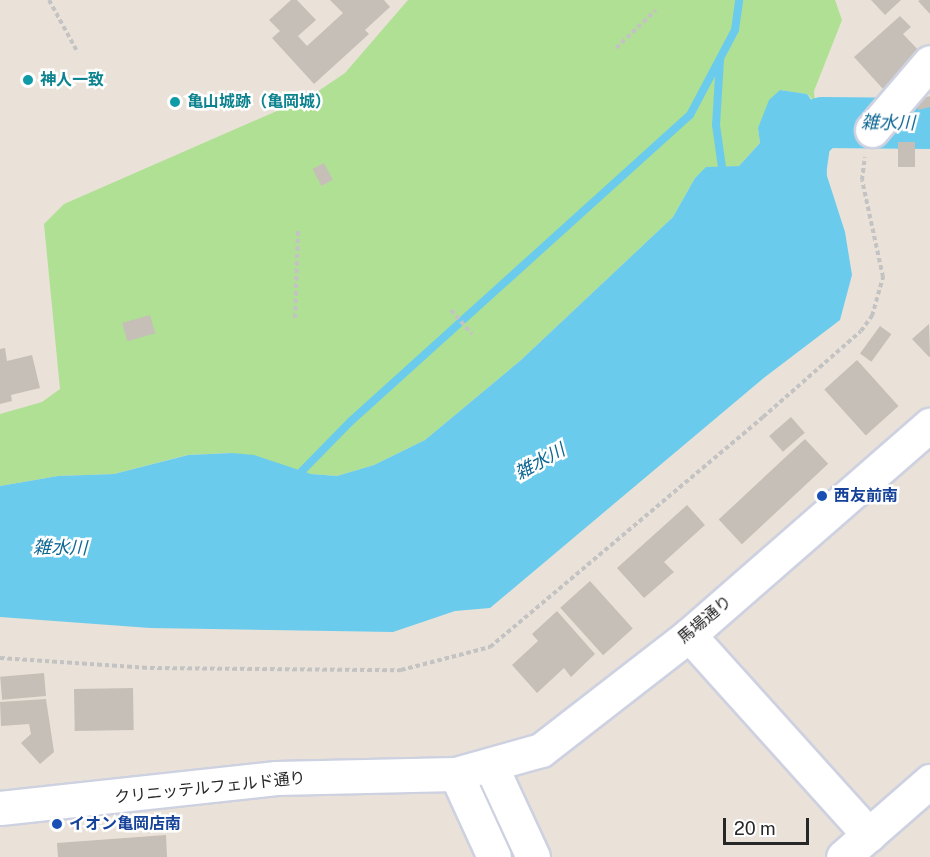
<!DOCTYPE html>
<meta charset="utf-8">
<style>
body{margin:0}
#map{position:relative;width:930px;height:857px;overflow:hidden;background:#eae2d8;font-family:"Public Sans","Noto Sans JP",sans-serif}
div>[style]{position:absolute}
.green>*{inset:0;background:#afe094}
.water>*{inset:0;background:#6bcbec}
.stream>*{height:8px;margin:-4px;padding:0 4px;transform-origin:4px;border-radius:4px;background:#6bcbec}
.river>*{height:51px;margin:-25.5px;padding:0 25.5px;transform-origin:25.5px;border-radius:25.5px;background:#6bcbec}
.building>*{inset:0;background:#c5bfb8;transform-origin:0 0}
.path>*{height:4px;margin-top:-2px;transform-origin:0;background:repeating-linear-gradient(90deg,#c3c3c3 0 4.5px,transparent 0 7.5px)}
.roads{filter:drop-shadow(2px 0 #cdd1e0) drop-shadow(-2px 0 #cdd1e0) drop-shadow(0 2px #cdd1e0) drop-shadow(0 -2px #cdd1e0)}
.minor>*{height:33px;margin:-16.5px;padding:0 16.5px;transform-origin:16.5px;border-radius:16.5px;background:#fff}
.tertiary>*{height:33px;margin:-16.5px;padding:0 16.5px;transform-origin:16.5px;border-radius:16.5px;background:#fff}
.dots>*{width:16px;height:16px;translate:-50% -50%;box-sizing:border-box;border:3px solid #fff;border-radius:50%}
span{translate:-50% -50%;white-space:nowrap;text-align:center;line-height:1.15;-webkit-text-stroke:5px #fff;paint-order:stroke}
.culture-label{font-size:16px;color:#0d838f;font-weight:700}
.left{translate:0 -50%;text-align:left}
.transit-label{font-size:16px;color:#164399;font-weight:700}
.street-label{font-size:16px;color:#272727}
.water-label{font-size:18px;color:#0f6793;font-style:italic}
.scale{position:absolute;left:723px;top:818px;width:86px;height:27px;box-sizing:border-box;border:3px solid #272727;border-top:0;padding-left:8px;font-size:18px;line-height:21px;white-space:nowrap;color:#272727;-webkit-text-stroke:4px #fff;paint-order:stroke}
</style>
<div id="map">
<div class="green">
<div style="clip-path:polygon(408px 0,835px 0,842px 20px,814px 91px,815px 102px,807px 94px,780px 90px,758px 128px,760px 143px,739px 166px,706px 168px,695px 178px,673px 217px,521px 360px,425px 440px,374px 465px,337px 476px,311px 474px,232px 453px,187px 455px,114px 474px,58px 476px,0 486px,0 414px,42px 402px,60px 389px,44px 224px,64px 204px,311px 96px,345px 73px)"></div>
</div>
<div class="water">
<div style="clip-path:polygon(780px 90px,807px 94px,823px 116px,827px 176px,845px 232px,852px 275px,840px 320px,765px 377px,490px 608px,455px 611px,393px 632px,150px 628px,0 617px,0 486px,58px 476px,114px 474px,188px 455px,232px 453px,254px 455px,311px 474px,337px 476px,374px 465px,425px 440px,521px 360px,673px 217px,695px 178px,706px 167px,739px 166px,760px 143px,758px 128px,769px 100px)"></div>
</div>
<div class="stream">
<div style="left:720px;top:60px;width:65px;rotate:93.5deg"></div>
<div style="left:716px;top:125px;width:42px;rotate:81.9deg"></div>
<div style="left:302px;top:471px;width:69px;rotate:-45.6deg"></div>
<div style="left:350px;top:422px;width:458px;rotate:-42.1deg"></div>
<div style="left:690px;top:115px;width:96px;rotate:-62.1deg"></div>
<div style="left:735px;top:30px;width:30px;rotate:-82deg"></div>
</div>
<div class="river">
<div style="left:798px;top:186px;width:49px;rotate:-81.7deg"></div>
<div style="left:805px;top:138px;width:23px;rotate:-43deg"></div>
<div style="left:822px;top:122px;width:108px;rotate:0.5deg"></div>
</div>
<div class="building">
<div style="clip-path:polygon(291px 0,297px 0,316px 20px,298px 36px,307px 46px,343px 13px,330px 0,384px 0,390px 7px,365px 30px,369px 34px,314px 84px,272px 38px,280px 31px,269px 20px)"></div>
<div style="clip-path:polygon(871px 0,901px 0,885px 15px)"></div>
<div style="clip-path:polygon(920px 0,930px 0,930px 14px,918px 1px)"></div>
<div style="clip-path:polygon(900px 16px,911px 27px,903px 34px,922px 54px,883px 89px,854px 57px)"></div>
<div style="clip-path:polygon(930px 96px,930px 107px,918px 110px,916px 100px)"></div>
<div style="left:898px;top:142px;width:17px;height:25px"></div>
<div style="left:324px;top:163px;width:19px;height:13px;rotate:62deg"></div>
<div style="left:150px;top:315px;width:19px;height:29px;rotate:74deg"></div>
<div style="clip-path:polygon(929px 324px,930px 356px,929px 357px,912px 339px)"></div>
<div style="left:880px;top:326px;width:14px;height:34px;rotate:36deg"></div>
<div style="clip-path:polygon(5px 348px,7px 361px,32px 355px,40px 388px,11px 395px,12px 401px,0 404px,0 349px)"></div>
<div style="left:857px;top:360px;width:62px;height:44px;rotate:48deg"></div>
<div style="left:791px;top:417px;width:21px;height:29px;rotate:49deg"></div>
<div style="left:805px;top:439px;width:34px;height:118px;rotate:47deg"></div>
<div style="clip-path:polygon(687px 505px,705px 525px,664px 562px,674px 572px,644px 598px,617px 568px)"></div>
<div style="left:590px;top:581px;width:64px;height:40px;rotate:48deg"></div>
<div style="clip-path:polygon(557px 611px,595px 654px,571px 677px,564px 668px,537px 693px,512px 665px,538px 641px,532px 634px)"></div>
<div style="left:44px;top:673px;width:23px;height:44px;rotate:85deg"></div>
<div style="left:133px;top:688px;width:42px;height:59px;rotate:89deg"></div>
<div style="clip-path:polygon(46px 699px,54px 752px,40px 764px,21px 743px,31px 734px,29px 724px,1px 726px,0 702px)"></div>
<div style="clip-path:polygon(166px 835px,167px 857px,58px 857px,57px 843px)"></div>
</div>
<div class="path">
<div style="left:49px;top:0;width:60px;rotate:61.3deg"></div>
<div style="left:616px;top:48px;width:55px;rotate:-43.5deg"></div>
<div style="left:451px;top:310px;width:32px;rotate:49deg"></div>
<div style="left:295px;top:318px;width:87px;rotate:-88deg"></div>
<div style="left:0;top:658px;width:150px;rotate:3.8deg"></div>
<div style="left:150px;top:668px;width:251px;rotate:0.5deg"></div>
<div style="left:401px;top:670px;width:92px;rotate:-14.5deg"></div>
<div style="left:490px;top:647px;width:357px;rotate:-40.1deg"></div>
<div style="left:763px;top:417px;width:130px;rotate:-41.3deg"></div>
<div style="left:861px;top:331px;width:19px;rotate:-54deg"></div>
<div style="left:872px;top:316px;width:41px;rotate:-74.2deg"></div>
<div style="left:883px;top:277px;width:99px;rotate:-102.2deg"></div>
<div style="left:862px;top:180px;width:23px;rotate:-83deg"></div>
</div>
<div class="roads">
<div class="minor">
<div style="left:872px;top:130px;width:89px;rotate:-49.5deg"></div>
</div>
<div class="tertiary">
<div style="left:689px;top:635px;width:269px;rotate:48deg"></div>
<div style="left:491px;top:766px;width:100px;rotate:65.2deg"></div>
<div style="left:456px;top:774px;width:91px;rotate:65.4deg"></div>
<div style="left:0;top:808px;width:278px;rotate:-6.2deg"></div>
<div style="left:276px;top:778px;width:180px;rotate:-1.3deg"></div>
<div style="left:456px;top:774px;width:88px;rotate:-15.8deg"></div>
<div style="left:541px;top:750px;width:187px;rotate:-37.8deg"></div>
<div style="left:689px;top:635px;width:320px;rotate:-41.1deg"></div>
<div style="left:843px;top:857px;width:116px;rotate:-41.1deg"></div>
</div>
</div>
<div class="dots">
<div style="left:28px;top:80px;background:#0f9aa8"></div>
<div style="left:175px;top:102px;background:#0f9aa8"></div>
<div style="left:822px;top:496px;background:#1a4fb4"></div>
<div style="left:57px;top:824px;background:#1a4fb4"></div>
</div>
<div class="culture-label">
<span class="left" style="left:40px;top:80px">神人一致</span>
<span class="left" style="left:187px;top:102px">亀山城跡（亀岡城）</span>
</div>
<div class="transit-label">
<span class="left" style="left:834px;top:496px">西友前南</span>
<span class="left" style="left:69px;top:824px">イオン亀岡店南</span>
</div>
<div class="street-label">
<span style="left:705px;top:620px;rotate:-40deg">馬場通り</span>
<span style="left:210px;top:788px;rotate:-6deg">クリニッテルフェルド通り</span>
</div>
<div class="water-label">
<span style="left:888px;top:123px;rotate:1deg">雑水川</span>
<span style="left:540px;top:462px;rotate:-29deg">雑水川</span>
<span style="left:60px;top:548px;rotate:1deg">雑水川</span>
</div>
<div class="scale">20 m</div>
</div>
